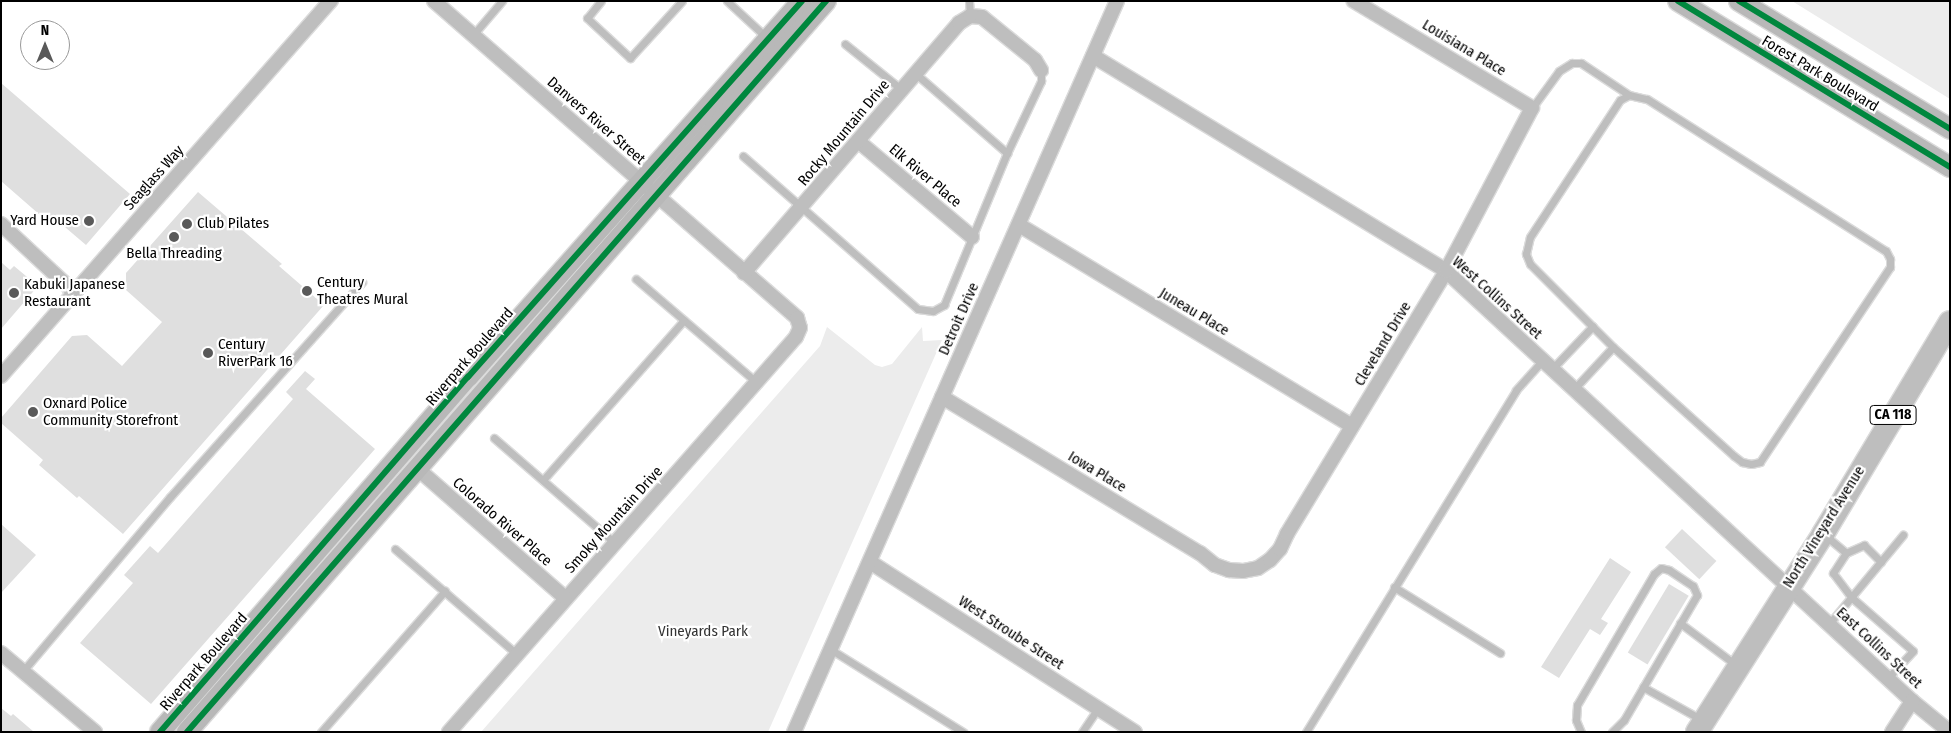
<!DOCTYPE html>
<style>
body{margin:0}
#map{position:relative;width:1951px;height:733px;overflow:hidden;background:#fff;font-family:"Fira Sans Condensed",sans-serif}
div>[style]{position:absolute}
.green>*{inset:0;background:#ececec}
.building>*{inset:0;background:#dfdfdf;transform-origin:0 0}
.roads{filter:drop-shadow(1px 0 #dbdbdb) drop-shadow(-1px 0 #dbdbdb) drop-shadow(0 1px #dbdbdb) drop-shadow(0 -1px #dbdbdb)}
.lane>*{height:7px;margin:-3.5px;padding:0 3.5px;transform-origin:3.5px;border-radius:3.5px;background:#bebebe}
.street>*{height:14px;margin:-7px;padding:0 7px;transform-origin:7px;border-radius:7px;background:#bebebe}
.secondary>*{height:20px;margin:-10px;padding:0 10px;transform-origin:10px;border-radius:10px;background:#b8b8b8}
.primary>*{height:22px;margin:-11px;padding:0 11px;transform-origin:11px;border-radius:11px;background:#bebebe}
.cycleway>*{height:6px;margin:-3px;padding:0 3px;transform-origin:3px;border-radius:3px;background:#00873e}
.dots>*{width:14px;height:14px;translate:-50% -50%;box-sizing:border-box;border:2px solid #fff;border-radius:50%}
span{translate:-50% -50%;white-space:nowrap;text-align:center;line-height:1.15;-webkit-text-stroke:4.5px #fff;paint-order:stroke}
.shield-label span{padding:1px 4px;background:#fff;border:1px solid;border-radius:4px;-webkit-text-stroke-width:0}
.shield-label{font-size:14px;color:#000;font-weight:700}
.street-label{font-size:15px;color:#000}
.poi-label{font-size:15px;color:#000}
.right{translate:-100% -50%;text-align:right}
.left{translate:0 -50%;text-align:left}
.park-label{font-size:15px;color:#333}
.frame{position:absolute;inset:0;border:2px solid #000;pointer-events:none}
.north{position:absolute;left:20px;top:20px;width:50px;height:50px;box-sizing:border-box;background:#fff;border:1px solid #999;border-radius:50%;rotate:0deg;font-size:14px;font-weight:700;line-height:20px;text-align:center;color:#000}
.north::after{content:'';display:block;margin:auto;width:18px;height:22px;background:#595959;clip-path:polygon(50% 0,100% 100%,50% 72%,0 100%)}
</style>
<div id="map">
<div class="green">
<div style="clip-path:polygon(1792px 1px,1950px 1px,1950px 99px)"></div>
<div style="clip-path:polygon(827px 327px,875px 365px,882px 367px,892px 364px,922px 327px,923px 341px,942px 340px,768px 732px,481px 732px,820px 346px)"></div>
</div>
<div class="building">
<div style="clip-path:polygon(1px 83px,130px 194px,86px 245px,52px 216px,48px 222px,1px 181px)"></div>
<div style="clip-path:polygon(198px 192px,282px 264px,279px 266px,324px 305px,123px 534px,79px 496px,77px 498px,39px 465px,43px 460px,1px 423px,1px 418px,72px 336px,87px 335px,122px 366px,162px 322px,126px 290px,126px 273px)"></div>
<div style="clip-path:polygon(1px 262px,10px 270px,14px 266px,38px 286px,1px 329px)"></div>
<div style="clip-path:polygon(305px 371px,315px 379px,306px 389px,375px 449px,151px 704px,80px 643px,133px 583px,124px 575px,150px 546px,158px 553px,293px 399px,286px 392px)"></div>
<div style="clip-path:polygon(1px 524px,36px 555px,1px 593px)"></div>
<div style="left:1682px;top:529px;width:47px;height:25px;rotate:43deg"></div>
<div style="clip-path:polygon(1610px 558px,1631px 572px,1601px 619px,1608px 623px,1600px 635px,1590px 629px,1559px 678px,1541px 667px)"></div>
<div style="left:1669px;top:584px;width:23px;height:80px;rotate:31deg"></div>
<div style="clip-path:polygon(1px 708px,11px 716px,13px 714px,34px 732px,1px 732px)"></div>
</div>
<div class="roads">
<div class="lane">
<div style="left:601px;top:1px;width:22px;rotate:129deg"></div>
<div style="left:587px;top:18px;width:59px;rotate:42.9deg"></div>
<div style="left:630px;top:58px;width:77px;rotate:-47.6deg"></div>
<div style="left:727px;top:1px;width:54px;rotate:42.8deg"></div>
<div style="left:969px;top:1px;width:15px;rotate:86deg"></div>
<div style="left:473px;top:35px;width:45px;rotate:-49.5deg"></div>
<div style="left:845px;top:44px;width:73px;rotate:38.9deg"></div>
<div style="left:916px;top:74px;width:121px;rotate:41deg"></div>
<div style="left:1629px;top:95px;width:18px;rotate:13deg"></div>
<div style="left:1647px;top:99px;width:283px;rotate:32.5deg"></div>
<div style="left:1886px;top:251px;width:9px;rotate:63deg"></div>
<div style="left:1890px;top:259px;width:8px;rotate:90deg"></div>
<div style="left:1890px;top:267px;width:234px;rotate:123.7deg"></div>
<div style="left:1760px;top:462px;width:9px;rotate:167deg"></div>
<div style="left:1751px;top:464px;width:9px;rotate:-167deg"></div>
<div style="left:1742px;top:462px;width:10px;rotate:-143deg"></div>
<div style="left:1734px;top:456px;width:163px;rotate:-138deg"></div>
<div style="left:1613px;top:347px;width:117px;rotate:-135deg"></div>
<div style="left:1530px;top:264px;width:11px;rotate:-112deg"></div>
<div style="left:1526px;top:254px;width:17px;rotate:-77deg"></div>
<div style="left:1530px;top:237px;width:164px;rotate:-56.7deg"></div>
<div style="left:1620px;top:100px;width:10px;rotate:-29deg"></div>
<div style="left:1532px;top:108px;width:46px;rotate:-53.9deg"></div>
<div style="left:1559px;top:71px;width:15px;rotate:-32deg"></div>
<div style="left:1572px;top:63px;width:9px"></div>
<div style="left:1581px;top:63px;width:58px;rotate:33.7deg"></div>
<div style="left:743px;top:156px;width:232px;rotate:41.2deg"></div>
<div style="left:918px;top:309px;width:15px;rotate:8deg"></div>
<div style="left:933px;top:311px;width:13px;rotate:-29deg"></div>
<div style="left:944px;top:305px;width:165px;rotate:-67.5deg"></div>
<div style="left:1007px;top:153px;width:80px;rotate:-64.7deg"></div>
<div style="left:1041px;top:81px;width:11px;rotate:-90deg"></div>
<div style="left:636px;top:279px;width:158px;rotate:40.6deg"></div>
<div style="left:1552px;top:369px;width:59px;rotate:-46.4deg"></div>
<div style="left:1574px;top:389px;width:57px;rotate:-47.1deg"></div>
<div style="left:494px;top:438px;width:160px;rotate:41deg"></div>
<div style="left:543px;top:480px;width:213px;rotate:-48.6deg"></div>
<div style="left:1826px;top:536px;width:26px;rotate:40deg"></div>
<div style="left:1846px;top:553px;width:20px;rotate:-24deg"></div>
<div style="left:1864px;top:545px;width:24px;rotate:45deg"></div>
<div style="left:395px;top:549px;width:162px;rotate:40.8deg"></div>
<div style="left:1846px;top:553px;width:24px;rotate:123deg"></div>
<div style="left:1833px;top:573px;width:30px;rotate:53deg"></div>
<div style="left:1851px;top:597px;width:82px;rotate:41.1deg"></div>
<div style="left:1913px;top:651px;width:37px;rotate:133deg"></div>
<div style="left:1394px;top:587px;width:125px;rotate:31.9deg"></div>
<div style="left:1680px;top:623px;width:70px;rotate:36.9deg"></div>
<div style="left:1829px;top:624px;width:116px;rotate:-50.3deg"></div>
<div style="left:830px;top:649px;width:157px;rotate:32deg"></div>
<div style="left:23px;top:671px;width:228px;rotate:-49.8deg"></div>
<div style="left:170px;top:497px;width:288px;rotate:-48.2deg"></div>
<div style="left:1643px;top:687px;width:68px;rotate:29.2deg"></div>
<div style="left:321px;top:732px;width:188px;rotate:-48.7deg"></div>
<div style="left:1082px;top:732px;width:29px;rotate:-56deg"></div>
<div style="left:1306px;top:732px;width:401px;rotate:-58.4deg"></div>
<div style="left:1516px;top:390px;width:40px;rotate:-48deg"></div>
<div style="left:1581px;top:732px;width:13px;rotate:-113deg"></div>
<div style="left:1576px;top:720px;width:15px;rotate:-86deg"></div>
<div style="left:1577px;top:705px;width:152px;rotate:-59.6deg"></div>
<div style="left:1654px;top:574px;width:9px;rotate:-41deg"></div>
<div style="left:1661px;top:568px;width:8px;rotate:14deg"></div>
<div style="left:1669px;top:570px;width:29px;rotate:34deg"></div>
<div style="left:1693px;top:586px;width:10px;rotate:66deg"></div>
<div style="left:1697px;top:595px;width:145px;rotate:120.3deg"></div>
<div style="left:1624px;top:720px;width:17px;rotate:135deg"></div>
</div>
<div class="street">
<div style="left:434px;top:1px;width:482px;rotate:41.1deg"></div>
<div style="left:797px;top:318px;width:10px;rotate:73deg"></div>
<div style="left:800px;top:328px;width:10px;rotate:114deg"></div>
<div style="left:796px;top:337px;width:526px;rotate:131.3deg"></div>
<div style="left:1093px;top:56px;width:413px;rotate:31.3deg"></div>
<div style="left:1446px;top:271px;width:634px;rotate:42.7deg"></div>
<div style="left:1912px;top:701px;width:49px;rotate:39.2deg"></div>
<div style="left:858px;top:141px;width:149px;rotate:40.1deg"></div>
<div style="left:1px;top:224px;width:101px;rotate:43deg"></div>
<div style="left:1019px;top:225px;width:389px;rotate:31.1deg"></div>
<div style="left:744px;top:273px;width:330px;rotate:-49.3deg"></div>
<div style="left:959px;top:23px;width:13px;rotate:-32deg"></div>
<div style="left:970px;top:16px;width:12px;rotate:5deg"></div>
<div style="left:982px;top:17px;width:68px;rotate:39.1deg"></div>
<div style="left:1035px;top:60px;width:12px;rotate:59deg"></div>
<div style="left:1px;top:376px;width:500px;rotate:-48.7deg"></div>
<div style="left:942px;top:397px;width:301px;rotate:31.2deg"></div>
<div style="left:1200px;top:553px;width:19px;rotate:39deg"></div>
<div style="left:1215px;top:565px;width:15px;rotate:20deg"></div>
<div style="left:1229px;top:570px;width:14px;rotate:4deg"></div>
<div style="left:1243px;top:571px;width:15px;rotate:-11deg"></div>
<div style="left:1258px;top:568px;width:14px;rotate:-34deg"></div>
<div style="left:1270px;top:560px;width:15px;rotate:-48deg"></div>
<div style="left:1280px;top:549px;width:17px;rotate:-65deg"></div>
<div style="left:1287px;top:534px;width:307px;rotate:-58.8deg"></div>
<div style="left:1446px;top:271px;width:184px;rotate:-62.2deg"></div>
<div style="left:1532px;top:108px;width:208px;rotate:-149deg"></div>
<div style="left:419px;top:470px;width:194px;rotate:41.2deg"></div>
<div style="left:870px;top:562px;width:315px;rotate:32.7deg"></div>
<div style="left:1px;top:653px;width:123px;rotate:40deg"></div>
<div style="left:794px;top:732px;width:799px;rotate:-66.16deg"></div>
<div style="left:1892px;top:732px;width:37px;rotate:-57deg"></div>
</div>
<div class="secondary">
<div style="left:1678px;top:1px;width:319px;rotate:31.4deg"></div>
<div style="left:1739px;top:1px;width:247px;rotate:31.2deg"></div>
<div style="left:160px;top:732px;width:470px;rotate:-49.1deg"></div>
<div style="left:468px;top:377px;width:503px;rotate:-48.39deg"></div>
<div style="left:187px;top:732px;width:971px;rotate:-48.84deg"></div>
</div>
<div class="primary">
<div style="left:1697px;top:732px;width:235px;rotate:-57.5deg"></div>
<div style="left:1823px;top:534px;width:247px;rotate:-59.1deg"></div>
</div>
</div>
<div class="cycleway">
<div style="left:1678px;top:1px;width:319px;rotate:31.4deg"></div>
<div style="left:1739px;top:1px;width:247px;rotate:31.2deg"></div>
<div style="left:160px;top:732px;width:470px;rotate:-49.1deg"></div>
<div style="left:468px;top:377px;width:503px;rotate:-48.39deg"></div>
<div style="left:187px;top:732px;width:971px;rotate:-48.84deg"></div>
</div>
<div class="dots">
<div style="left:89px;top:221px;background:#595959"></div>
<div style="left:187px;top:224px;background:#595959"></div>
<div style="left:174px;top:237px;background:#595959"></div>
<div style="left:307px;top:291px;background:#595959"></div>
<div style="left:14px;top:293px;background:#595959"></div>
<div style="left:208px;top:353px;background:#595959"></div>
<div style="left:33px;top:412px;background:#595959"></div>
</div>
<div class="shield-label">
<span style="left:1893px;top:415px">CA 118</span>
</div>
<div class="street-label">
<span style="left:1464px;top:48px;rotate:31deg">Louisiana Place</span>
<span style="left:1820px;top:74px;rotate:31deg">Forest Park Boulevard</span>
<span style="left:596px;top:121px;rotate:41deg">Danvers River Street</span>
<span style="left:844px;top:133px;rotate:-50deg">Rocky Mountain Drive</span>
<span style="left:925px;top:176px;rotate:40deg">Elk River Place</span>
<span style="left:154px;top:178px;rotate:-48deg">Seaglass Way</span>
<span style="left:1497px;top:298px;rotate:42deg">West Collins Street</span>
<span style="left:1194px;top:312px;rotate:31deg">Juneau Place</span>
<span style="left:959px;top:319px;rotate:-66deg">Detroit Drive</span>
<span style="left:1383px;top:344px;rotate:-59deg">Cleveland Drive</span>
<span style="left:470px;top:357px;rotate:-49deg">Riverpark Boulevard</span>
<span style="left:1097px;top:472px;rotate:31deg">Iowa Place</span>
<span style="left:614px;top:520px;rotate:-48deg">Smoky Mountain Drive</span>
<span style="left:502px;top:522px;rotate:41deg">Colorado River Place</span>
<span style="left:1824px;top:527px;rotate:-58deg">North Vineyard Avenue</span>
<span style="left:1011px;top:633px;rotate:33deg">West Stroube Street</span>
<span style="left:1879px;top:648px;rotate:43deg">East Collins Street</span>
<span style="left:204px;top:662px;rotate:-49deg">Riverpark Boulevard</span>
</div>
<div class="poi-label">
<span class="right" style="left:79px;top:221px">Yard House</span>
<span class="left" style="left:197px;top:224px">Club Pilates</span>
<span style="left:174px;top:254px">Bella Threading</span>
<span class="left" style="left:317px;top:291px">Century<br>Theatres Mural</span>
<span class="left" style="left:24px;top:293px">Kabuki Japanese<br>Restaurant</span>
<span class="left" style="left:218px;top:353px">Century<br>RiverPark 16</span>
<span class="left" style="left:43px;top:412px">Oxnard Police<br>Community Storefront</span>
</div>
<div class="park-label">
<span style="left:703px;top:632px">Vineyards Park</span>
</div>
<div class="frame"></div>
<div class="north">N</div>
</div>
